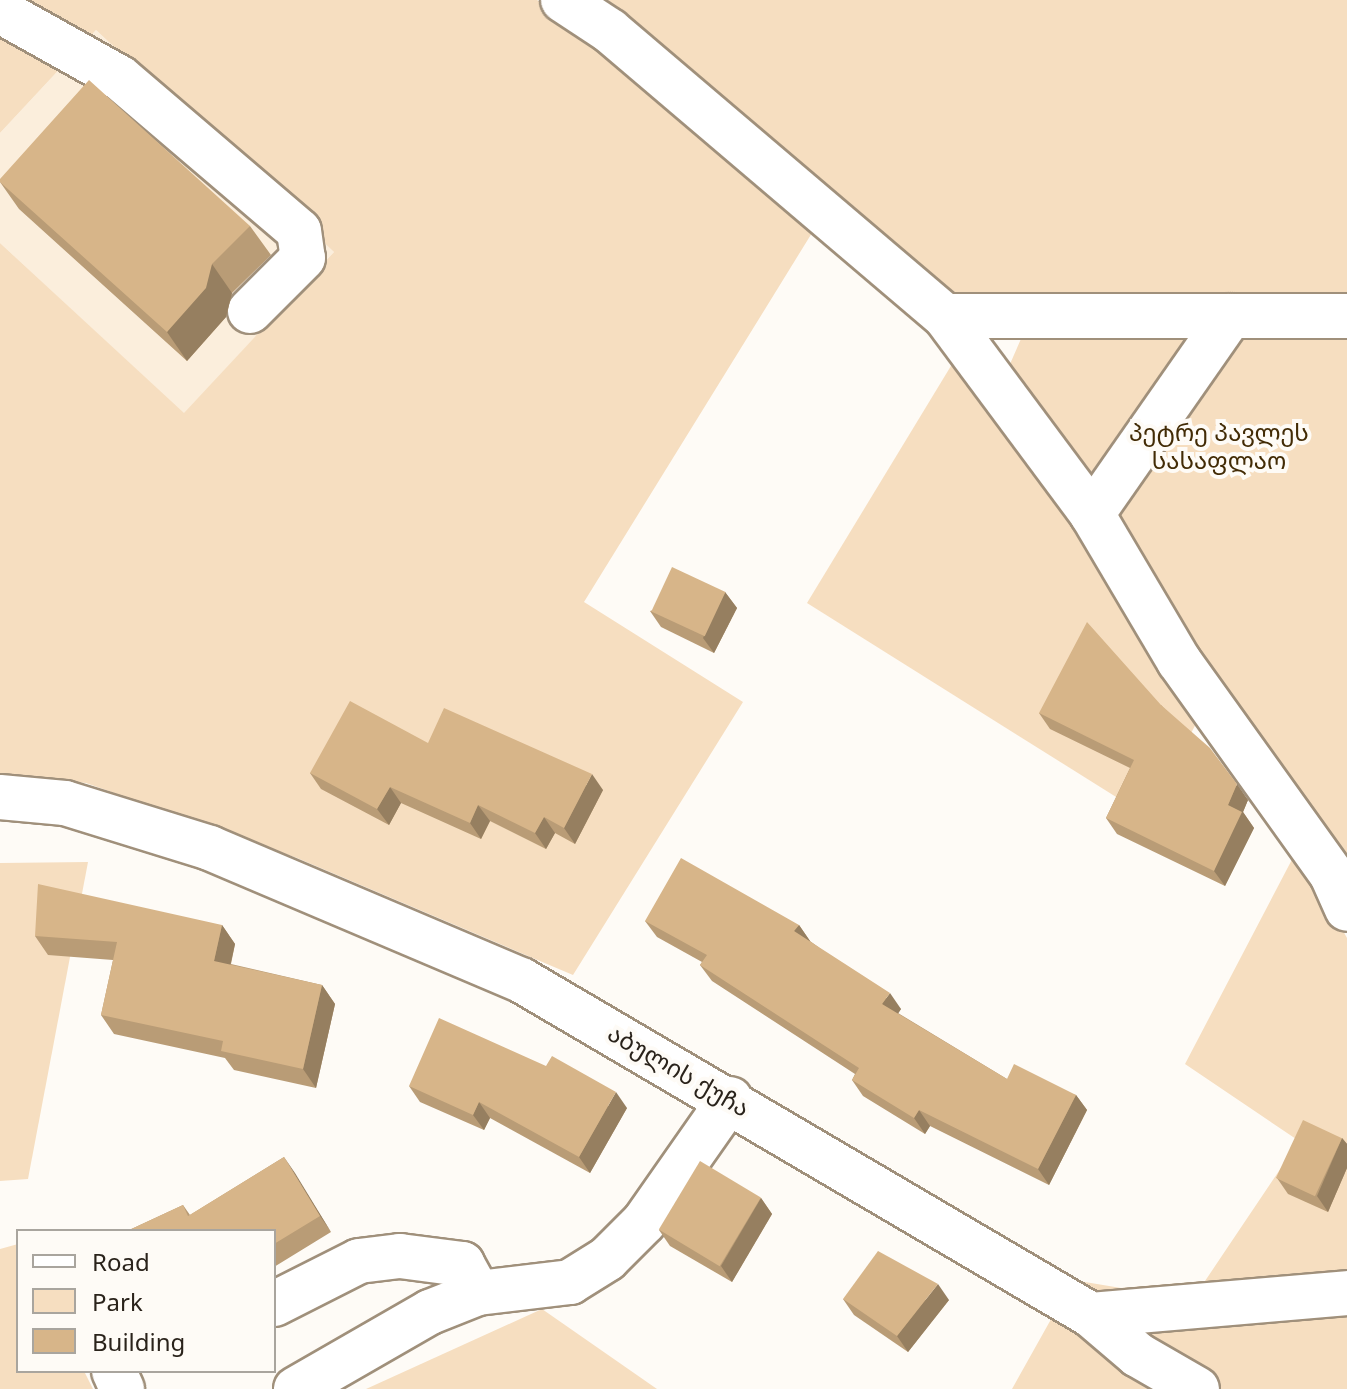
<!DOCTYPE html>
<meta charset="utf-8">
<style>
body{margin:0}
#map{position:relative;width:1347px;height:1389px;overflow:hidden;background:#fefbf6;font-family:"Noto Sans","Noto Sans Georgian",sans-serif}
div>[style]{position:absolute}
.built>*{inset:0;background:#fbeedc}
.green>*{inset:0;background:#f6dec0}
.roads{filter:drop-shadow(2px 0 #a0907b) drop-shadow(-2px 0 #a0907b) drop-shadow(0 2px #a0907b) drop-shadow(0 -2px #a0907b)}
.minor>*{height:44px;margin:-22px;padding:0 22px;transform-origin:22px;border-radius:22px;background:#fff}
.wall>*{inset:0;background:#b99c76}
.shaded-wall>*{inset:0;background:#967f60}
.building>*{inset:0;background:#d7b589;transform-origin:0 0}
span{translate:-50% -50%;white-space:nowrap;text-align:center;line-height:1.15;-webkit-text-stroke:8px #fefbf6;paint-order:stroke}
.park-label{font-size:24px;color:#422b05}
.street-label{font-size:24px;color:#2a231b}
.legend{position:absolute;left:16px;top:1229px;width:260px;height:144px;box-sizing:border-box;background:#fefbf6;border:2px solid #a9a59e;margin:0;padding:10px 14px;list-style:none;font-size:24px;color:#2a231b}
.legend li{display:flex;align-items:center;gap:16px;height:40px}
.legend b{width:40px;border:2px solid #a9a59e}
</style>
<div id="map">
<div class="built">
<div style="clip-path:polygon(96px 30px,334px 252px,184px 414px,0 243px,0 133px)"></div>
</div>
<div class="green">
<div style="clip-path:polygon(0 0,537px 0,613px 48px,820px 220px,584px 602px,743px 702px,573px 975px,297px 858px,86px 783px,0 775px,0 243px,184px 413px,334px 252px,96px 30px,0 133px)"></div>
<div style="clip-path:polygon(581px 0,1347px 0,1347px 874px,1018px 383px,1010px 364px,1024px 332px,944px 305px)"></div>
<div style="clip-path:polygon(957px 356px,1204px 708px,1148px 817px,807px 603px)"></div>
<div style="clip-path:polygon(1298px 848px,1347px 938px,1347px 1389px,1012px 1389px,1073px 1280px,1121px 1288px,1205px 1281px,1299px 1141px,1185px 1064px)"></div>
<div style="clip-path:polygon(88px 862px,28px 1179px,0 1181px,0 863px)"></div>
<div style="clip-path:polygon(18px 1244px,18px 1371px,84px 1371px,93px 1389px,0 1389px,0 1249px)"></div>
<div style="clip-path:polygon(542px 1309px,657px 1389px,366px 1389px)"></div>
</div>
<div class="roads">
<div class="minor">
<div style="left:563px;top:0;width:56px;rotate:33.4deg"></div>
<div style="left:610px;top:31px;width:440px;rotate:40.4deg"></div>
<div style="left:945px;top:316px;width:247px;rotate:53.4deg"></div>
<div style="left:1092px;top:514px;width:171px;rotate:59.4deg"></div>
<div style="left:1179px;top:661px;width:263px;rotate:54.4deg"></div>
<div style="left:1332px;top:875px;width:37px;rotate:66deg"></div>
<div style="left:0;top:11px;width:137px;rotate:29.2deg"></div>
<div style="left:120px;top:78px;width:235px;rotate:40.5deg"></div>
<div style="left:299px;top:231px;width:27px;rotate:82deg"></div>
<div style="left:303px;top:258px;width:75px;rotate:135deg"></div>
<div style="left:945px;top:316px;width:402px"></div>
<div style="left:1092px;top:514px;width:241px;rotate:-55.1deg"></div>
<div style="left:0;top:797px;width:65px;rotate:5.3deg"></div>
<div style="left:65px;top:803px;width:152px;rotate:17.2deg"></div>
<div style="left:210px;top:848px;width:338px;rotate:23deg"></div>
<div style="left:521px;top:980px;width:661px;rotate:30.44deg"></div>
<div style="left:1091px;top:1315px;width:62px;rotate:40.4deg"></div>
<div style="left:1138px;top:1355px;width:68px;rotate:30deg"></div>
<div style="left:274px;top:1304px;width:95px;rotate:-26.8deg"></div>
<div style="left:359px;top:1261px;width:41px;rotate:-7deg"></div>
<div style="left:400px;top:1256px;width:63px;rotate:7.4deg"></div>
<div style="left:462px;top:1264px;width:33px;rotate:61deg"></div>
<div style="left:1091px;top:1315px;width:257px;rotate:-4.9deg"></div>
<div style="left:114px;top:1371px;width:20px;rotate:66deg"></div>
<div style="left:296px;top:1389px;width:155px;rotate:-29.9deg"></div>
<div style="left:430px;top:1312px;width:52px;rotate:-21.6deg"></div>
<div style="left:478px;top:1293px;width:93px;rotate:-6.8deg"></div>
<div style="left:570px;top:1282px;width:44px;rotate:-31.9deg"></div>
<div style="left:607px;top:1259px;width:52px;rotate:-45deg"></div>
<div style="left:644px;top:1222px;width:150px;rotate:-55deg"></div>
</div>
</div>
<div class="wall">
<div style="clip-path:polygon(0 182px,250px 226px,271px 255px,232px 293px,226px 317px,187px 361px,19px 209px)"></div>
<div style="clip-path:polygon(725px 592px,737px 608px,714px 653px,661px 627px,650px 611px)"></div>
<div style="clip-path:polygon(1161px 705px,1248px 800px,1243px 812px,1254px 828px,1225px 886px,1117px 834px,1106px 818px,1130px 768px,1050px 729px,1039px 713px)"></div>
<div style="clip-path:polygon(428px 743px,603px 790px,575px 844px,555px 833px,546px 849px,490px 821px,481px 839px,401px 803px,389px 825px,321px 789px,310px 773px)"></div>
<div style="clip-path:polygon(645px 921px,799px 925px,810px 941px,901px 1009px,898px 1013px,1007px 1079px,1076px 1095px,1087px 1110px,1049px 1185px,930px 1126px,925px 1134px,863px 1096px,852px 1080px,855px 1074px,712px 981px,700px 965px,702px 962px,657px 937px)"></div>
<div style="clip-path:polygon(222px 925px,235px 944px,231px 964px,322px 985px,335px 1004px,316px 1088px,234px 1070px,225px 1058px,114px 1034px,101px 1015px,113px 960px,48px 955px,35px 936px)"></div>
<div style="clip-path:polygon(409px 1086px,627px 1108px,590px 1173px,490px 1118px,484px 1130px,420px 1102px)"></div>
<div style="clip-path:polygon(1342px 1138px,1347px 1144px,1347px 1168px,1328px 1212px,1288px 1194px,1277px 1178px)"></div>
<div style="clip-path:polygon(284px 1157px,331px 1232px,274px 1267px,274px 1231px,127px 1231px,183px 1205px,190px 1215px)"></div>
<div style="clip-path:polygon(761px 1198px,772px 1214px,732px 1282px,670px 1246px,659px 1230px)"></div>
<div style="clip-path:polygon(843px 1299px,949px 1300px,908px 1352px,854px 1315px)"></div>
</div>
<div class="shaded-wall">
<div style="clip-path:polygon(212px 264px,232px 293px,226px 317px,187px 361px,167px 332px)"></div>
<div style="clip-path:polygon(725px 592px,737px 608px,714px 653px,703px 638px)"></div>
<div style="clip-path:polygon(592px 774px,603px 790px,575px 844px,564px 828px)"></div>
<div style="clip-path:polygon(1237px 784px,1248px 800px,1243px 812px,1254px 828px,1225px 886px,1214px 871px,1228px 805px)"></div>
<div style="clip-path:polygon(390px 787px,401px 803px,389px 825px,377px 809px)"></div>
<div style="clip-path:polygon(478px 805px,490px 821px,481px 839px,470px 823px)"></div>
<div style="clip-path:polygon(544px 817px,555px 833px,546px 849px,535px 833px)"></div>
<div style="clip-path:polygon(222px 925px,235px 944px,227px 980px,214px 961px)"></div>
<div style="clip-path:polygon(799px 925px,810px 941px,806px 947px,794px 931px)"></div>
<div style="clip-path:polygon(322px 985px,335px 1004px,316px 1088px,303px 1069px)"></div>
<div style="clip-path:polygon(890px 993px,901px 1009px,894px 1020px,882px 1004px)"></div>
<div style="clip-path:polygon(616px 1092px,627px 1108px,590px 1173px,579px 1157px)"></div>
<div style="clip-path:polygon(1076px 1095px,1087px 1110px,1049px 1185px,1038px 1169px)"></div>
<div style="clip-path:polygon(479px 1102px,490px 1118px,484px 1130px,473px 1115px)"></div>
<div style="clip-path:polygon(919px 1110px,930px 1126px,925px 1134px,914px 1118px)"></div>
<div style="clip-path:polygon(1342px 1138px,1347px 1144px,1347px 1168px,1328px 1212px,1317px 1196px)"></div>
<div style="clip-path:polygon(284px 1157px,295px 1173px,331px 1232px,320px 1216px)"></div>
<div style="clip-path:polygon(761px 1198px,772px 1214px,732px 1282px,721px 1266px)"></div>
<div style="clip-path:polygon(938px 1284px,949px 1300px,908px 1352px,897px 1336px)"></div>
</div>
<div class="building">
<div style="clip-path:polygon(89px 80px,250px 226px,212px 264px,206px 288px,167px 332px,0 182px,0 179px)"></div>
<div style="left:672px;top:567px;width:59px;height:49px;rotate:25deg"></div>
<div style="clip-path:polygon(1087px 622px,1161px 705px,1210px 748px,1237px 784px,1228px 805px,1242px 812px,1214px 871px,1106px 818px,1134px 760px,1039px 713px)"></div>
<div style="clip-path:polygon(350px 701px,428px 743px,444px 708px,592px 774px,564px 828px,544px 817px,535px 833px,478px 805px,470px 823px,390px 787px,377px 809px,310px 773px)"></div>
<div style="clip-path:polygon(681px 858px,799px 925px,794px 931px,890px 993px,882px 1004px,1007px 1079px,1014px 1064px,1076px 1095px,1038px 1169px,919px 1110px,914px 1118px,852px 1080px,859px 1068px,700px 965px,707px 955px,645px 921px)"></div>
<div style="clip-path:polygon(38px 884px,222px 925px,214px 961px,322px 985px,303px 1069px,221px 1051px,223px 1041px,101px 1015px,117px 942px,35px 936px)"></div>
<div style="clip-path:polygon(439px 1018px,546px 1066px,552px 1056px,616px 1092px,579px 1157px,479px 1102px,473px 1115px,409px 1086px)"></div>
<div style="left:1303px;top:1120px;width:43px;height:64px;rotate:25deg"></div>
<div style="clip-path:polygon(284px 1157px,320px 1216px,274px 1244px,274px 1231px,127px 1231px,183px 1205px,188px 1216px)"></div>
<div style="left:700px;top:1161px;width:71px;height:80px;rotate:31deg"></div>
<div style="clip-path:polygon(878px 1251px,938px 1284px,897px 1336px,843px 1299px)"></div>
</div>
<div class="park-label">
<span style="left:1219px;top:446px">პეტრე პავლეს<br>სასაფლაო</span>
</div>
<div class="street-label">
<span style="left:679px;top:1070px;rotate:30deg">აბულის ქუჩა</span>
</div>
<ul class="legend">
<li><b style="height:10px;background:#fff"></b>Road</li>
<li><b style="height:22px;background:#f6dec0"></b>Park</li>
<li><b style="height:22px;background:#d7b589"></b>Building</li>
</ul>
</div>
